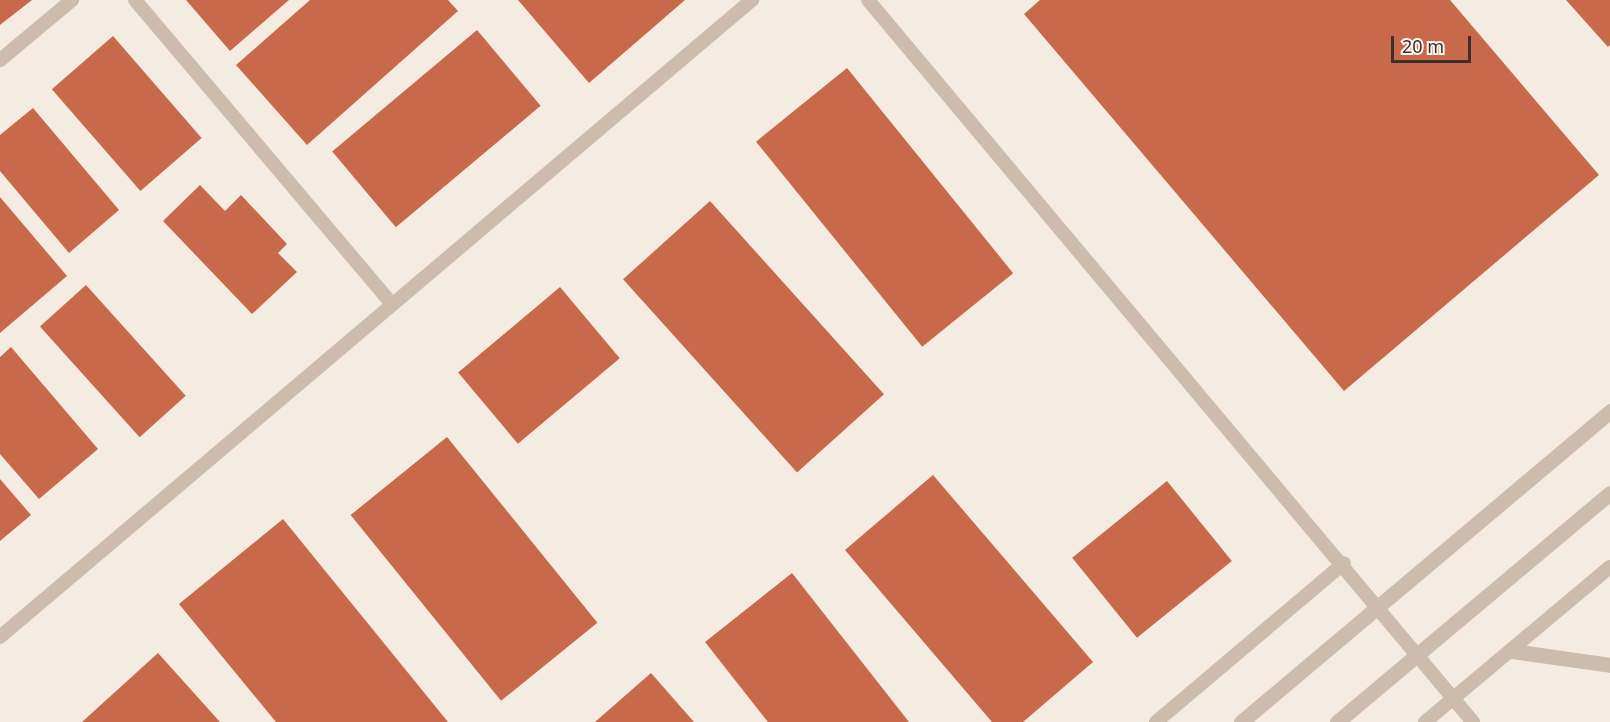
<!DOCTYPE html>
<style>
body{margin:0}
#map{position:relative;width:1610px;height:722px;overflow:hidden;background:#f4ebe1;font-family:"Noto Sans",sans-serif}
div>[style]{position:absolute}
.building>*{inset:0;background:#c8694b;transform-origin:0 0}
.service>*{height:14px;margin:-7px;padding:0 7px;transform-origin:7px;border-radius:7px;background:#cdbbac}
.minor>*{height:15px;margin:-7.5px;padding:0 7.5px;transform-origin:7.5px;border-radius:7.5px;background:#cdbbac}
.tertiary>*{height:15px;margin:-7.5px;padding:0 7.5px;transform-origin:7.5px;border-radius:7.5px;background:#cdbbac}
span{translate:-50% -50%;white-space:nowrap;text-align:center;line-height:1.15;-webkit-text-stroke:6px #fbf5ee;paint-order:stroke}
.scale{position:absolute;left:1391px;top:36px;width:80px;height:27px;box-sizing:border-box;border:3px solid #3b302b;border-top:0;padding-left:8px;font-size:18px;line-height:21px;white-space:nowrap;color:#3b302b;-webkit-text-stroke:4px #fbf5ee;paint-order:stroke}
</style>
<div id="map">
<div class="building">
<div style="clip-path:polygon(0 0,32px 0,0 25px)"></div>
<div style="clip-path:polygon(186px 0,289px 0,230px 51px)"></div>
<div style="clip-path:polygon(310px 0,448px 0,458px 11px,307px 145px,236px 65px)"></div>
<div style="clip-path:polygon(518px 0,685px 0,589px 83px)"></div>
<div style="clip-path:polygon(1040px 0,1450px 0,1599px 175px,1344px 391px,1024px 14px)"></div>
<div style="clip-path:polygon(1566px 0,1610px 0,1610px 45px,1608px 47px)"></div>
<div style="left:477px;top:30px;width:99px;height:189px;rotate:50deg"></div>
<div style="left:113px;top:36px;width:135px;height:81px;rotate:49deg"></div>
<div style="left:847px;top:68px;width:264px;height:117px;rotate:51deg"></div>
<div style="clip-path:polygon(33px 108px,119px 210px,69px 253px,0 171px,0 135px)"></div>
<div style="clip-path:polygon(200px 185px,225px 211px,241px 195px,287px 244px,278px 253px,297px 272px,252px 314px,163px 221px)"></div>
<div style="clip-path:polygon(0 197px,67px 276px,0 333px)"></div>
<div style="left:710px;top:201px;width:260px;height:117px;rotate:48deg"></div>
<div style="left:86px;top:285px;width:149px;height:62px;rotate:48deg"></div>
<div style="left:560px;top:287px;width:93px;height:133px;rotate:50deg"></div>
<div style="clip-path:polygon(11px 347px,98px 449px,39px 499px,0 454px,0 357px)"></div>
<div style="left:447px;top:437px;width:239px;height:124px;rotate:51deg"></div>
<div style="clip-path:polygon(933px 475px,1093px 662px,1023px 722px,992px 722px,845px 550px)"></div>
<div style="clip-path:polygon(0 479px,31px 515px,0 541px)"></div>
<div style="left:1167px;top:481px;width:103px;height:122px;rotate:51deg"></div>
<div style="clip-path:polygon(283px 519px,448px 722px,276px 722px,179px 604px)"></div>
<div style="clip-path:polygon(792px 573px,909px 722px,768px 722px,705px 642px)"></div>
<div style="clip-path:polygon(158px 653px,220px 722px,82px 722px)"></div>
<div style="clip-path:polygon(651px 673px,694px 722px,595px 722px)"></div>
</div>
<div class="service">
<div style="left:135px;top:0;width:398px;rotate:49.8deg"></div>
<div style="left:868px;top:0;width:942px;rotate:50.04deg"></div>
<div style="left:0;top:60px;width:94px;rotate:-39.8deg"></div>
<div style="left:0;top:637px;width:986px;rotate:-40.27deg"></div>
<div style="left:1156px;top:722px;width:246px;rotate:-40.2deg"></div>
<div style="left:1425px;top:722px;width:241px;rotate:-40deg"></div>
</div>
<div class="minor">
<div style="left:1512px;top:651px;width:99px;rotate:8.1deg"></div>
</div>
<div class="tertiary">
<div style="left:1241px;top:722px;width:483px;rotate:-40.1deg"></div>
<div style="left:1337px;top:722px;width:356px;rotate:-40deg"></div>
</div>
<div class="scale">20 m</div>
</div>
